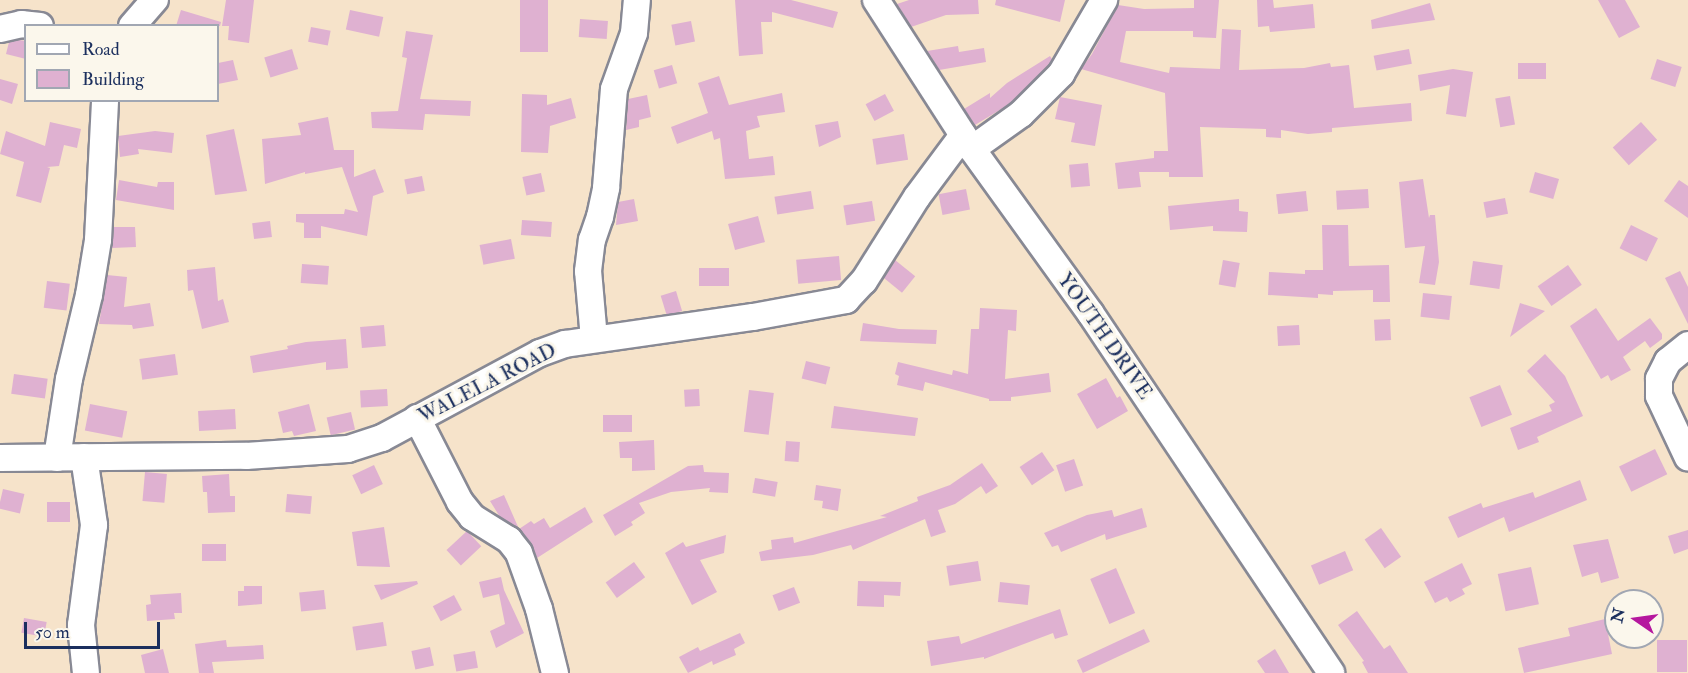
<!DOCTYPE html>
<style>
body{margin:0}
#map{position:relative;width:1688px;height:673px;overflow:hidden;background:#f6e3ca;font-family:"IM FELL Double Pica",serif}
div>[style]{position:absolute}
.building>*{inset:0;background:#dfb1d1;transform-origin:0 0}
.roads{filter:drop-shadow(2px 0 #888994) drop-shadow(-2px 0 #888994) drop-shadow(0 2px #888994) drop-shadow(0 -2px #888994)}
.minor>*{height:26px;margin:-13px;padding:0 13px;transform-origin:13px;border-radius:13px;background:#fff}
span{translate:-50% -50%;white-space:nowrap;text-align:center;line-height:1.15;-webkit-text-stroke:6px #fbf7ec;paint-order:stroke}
.street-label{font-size:20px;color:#1b2f5e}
.legend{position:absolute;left:24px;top:24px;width:195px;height:78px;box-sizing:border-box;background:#fbf7ec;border:2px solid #a1a7b3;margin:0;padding:8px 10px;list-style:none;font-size:18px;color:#1b2f5e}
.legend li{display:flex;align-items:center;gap:12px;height:30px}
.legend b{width:30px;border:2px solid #a1a7b3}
.north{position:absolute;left:1604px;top:589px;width:60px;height:60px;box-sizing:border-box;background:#fbf7ec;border:2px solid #a1a7b3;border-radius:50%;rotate:283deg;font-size:16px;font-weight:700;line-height:24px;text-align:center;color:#1b2f5e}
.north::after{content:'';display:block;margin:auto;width:21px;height:27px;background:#b5179e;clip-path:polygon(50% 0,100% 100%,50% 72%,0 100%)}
.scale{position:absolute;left:24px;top:622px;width:136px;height:27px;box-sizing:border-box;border:3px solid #1b2f5e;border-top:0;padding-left:8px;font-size:18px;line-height:21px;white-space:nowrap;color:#1b2f5e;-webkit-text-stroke:4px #fbf7ec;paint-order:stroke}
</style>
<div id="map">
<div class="building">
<div style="clip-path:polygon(226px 0,254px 0,249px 43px,228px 40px,229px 26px,222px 26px)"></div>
<div style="left:520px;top:0;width:28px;height:52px"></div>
<div style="clip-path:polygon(735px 0,791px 0,838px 12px,833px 28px,772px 12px,772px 22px,761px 22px,763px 54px,739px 56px)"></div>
<div style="clip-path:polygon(909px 0,978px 0,979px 14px,946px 15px,911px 27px,897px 4px)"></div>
<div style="clip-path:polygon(996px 0,1065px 0,1060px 22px,995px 5px)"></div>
<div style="clip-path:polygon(1194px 0,1219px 0,1216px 38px,1193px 37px,1193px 31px,1126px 31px,1120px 62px,1169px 73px,1170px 67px,1220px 69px,1222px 29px,1241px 30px,1239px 70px,1304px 68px,1330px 63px,1331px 67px,1349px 65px,1354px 108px,1411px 103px,1412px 121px,1332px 128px,1332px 132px,1308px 134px,1281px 130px,1281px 138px,1266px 137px,1266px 129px,1200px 127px,1203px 177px,1169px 177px,1169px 172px,1139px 172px,1141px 187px,1118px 189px,1115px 163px,1154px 158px,1154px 151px,1168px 151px,1165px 93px,1081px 69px,1092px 54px,1118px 5px,1144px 9px,1194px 8px)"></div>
<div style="clip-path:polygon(1257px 0,1273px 0,1274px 8px,1313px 4px,1315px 28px,1270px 32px,1269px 26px,1258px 27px)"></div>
<div style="clip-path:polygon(1598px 0,1625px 0,1640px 27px,1619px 38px)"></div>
<div style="clip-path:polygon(1430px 3px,1435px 20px,1372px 29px,1371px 20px)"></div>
<div style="clip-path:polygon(181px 10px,221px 22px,220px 26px,176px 26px)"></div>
<div style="left:350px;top:10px;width:34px;height:20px;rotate:12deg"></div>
<div style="left:580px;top:19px;width:28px;height:18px;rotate:4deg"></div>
<div style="left:691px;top:21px;width:21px;height:20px;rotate:79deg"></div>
<div style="left:311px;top:27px;width:20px;height:15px;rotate:11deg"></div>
<div style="clip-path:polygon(406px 31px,433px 35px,420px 99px,471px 101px,470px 116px,425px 114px,423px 130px,372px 128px,371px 112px,398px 111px,407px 58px,402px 57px)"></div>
<div style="clip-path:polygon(19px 40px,26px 41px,26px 59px,6px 54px,9px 42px)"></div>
<div style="clip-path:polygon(958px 46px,959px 52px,984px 48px,986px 62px,939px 70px,927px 51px)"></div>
<div style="left:292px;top:49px;width:21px;height:29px;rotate:73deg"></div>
<div style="left:1409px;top:49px;width:15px;height:36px;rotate:79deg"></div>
<div style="clip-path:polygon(1050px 56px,1052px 59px,1049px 65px,1008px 105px,975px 125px,964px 109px,990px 93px,990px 98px,1007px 83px)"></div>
<div style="left:1657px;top:59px;width:26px;height:21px;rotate:18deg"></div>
<div style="clip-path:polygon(233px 60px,238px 80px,218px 84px,218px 63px)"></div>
<div style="left:1518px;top:63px;width:28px;height:16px"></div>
<div style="left:672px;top:65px;width:19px;height:19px;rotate:74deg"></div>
<div style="clip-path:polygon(1453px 69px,1473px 72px,1466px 117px,1446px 114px,1450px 85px,1420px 91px,1418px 75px)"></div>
<div style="clip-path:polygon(719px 76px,729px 105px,782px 93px,785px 112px,757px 116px,760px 127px,746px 131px,749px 159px,773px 156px,775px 175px,725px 179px,720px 138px,714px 140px,712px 131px,677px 144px,671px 127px,708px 113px,698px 83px)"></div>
<div style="clip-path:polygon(0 79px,18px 84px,12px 104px,0 100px)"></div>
<div style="clip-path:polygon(522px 94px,547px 95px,547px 105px,571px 98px,576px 118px,550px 126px,548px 153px,521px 152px)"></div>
<div style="left:885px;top:94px;width:19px;height:22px;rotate:62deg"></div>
<div style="clip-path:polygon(647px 95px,651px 117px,639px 120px,639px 127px,626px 130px,628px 99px)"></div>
<div style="left:1510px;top:96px;width:29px;height:15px;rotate:80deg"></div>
<div style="clip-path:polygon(1060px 97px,1102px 105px,1095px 146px,1071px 142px,1075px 123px,1055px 119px)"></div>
<div style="clip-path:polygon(328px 117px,334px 150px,354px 150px,354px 177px,375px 169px,384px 192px,373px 196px,367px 236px,321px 226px,321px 238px,304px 238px,304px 223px,296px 222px,296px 214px,344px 214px,345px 209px,358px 212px,342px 167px,305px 174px,305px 172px,265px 184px,262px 139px,301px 135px,298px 123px)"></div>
<div style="clip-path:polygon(838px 121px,841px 137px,819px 147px,815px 125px)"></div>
<div style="clip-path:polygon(50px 122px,81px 129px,77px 148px,64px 145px,59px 166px,47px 167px,50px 168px,41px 203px,16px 196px,24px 162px,0 154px,6px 131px,45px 146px)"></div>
<div style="left:1641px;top:122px;width:24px;height:38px;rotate:48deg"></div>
<div style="clip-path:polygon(234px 129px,247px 191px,215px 195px,206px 135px)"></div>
<div style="clip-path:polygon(155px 131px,174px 133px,172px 153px,138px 149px,139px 154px,120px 157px,118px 136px)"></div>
<div style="left:904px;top:134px;width:26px;height:32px;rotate:81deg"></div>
<div style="left:1088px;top:163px;width:23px;height:19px;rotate:85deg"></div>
<div style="left:1535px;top:172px;width:25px;height:21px;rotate:16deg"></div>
<div style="left:541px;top:173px;width:19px;height:19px;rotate:78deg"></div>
<div style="left:422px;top:176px;width:15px;height:18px;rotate:79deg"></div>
<div style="clip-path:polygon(1423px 179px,1429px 218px,1430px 215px,1435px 215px,1439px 262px,1435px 285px,1419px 283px,1425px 246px,1405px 248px,1399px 182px)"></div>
<div style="clip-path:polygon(119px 180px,157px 187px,158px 182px,174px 182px,174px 210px,116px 200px)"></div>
<div style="clip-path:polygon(1679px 180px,1688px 186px,1688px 218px,1664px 201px)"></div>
<div style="left:966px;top:189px;width:21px;height:28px;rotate:79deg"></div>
<div style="left:1368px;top:189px;width:19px;height:32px;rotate:87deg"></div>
<div style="left:811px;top:191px;width:18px;height:37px;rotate:81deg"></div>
<div style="left:1306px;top:191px;width:20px;height:30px;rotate:84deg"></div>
<div style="left:1505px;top:198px;width:16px;height:22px;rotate:79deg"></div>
<div style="clip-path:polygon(634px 199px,638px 221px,616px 225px,618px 202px)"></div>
<div style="clip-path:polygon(1239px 199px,1239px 211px,1248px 212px,1247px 232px,1213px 231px,1213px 226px,1170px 230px,1168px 206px)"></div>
<div style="left:872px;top:201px;width:20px;height:29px;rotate:81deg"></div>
<div style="left:758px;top:216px;width:27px;height:31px;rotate:75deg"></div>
<div style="left:522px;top:220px;width:30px;height:15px;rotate:4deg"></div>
<div style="left:270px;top:221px;width:16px;height:18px;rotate:83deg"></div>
<div style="clip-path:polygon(1322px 225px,1348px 225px,1349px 266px,1389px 265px,1390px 302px,1373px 302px,1373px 290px,1333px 291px,1333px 295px,1318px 294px,1318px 298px,1268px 295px,1269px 272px,1305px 274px,1305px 270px,1323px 270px)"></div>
<div style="left:1631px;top:225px;width:30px;height:26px;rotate:26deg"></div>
<div style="clip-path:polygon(114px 227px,135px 227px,136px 247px,112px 248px)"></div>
<div style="left:511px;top:239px;width:20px;height:32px;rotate:79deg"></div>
<div style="left:839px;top:256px;width:24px;height:43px;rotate:85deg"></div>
<div style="left:895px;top:260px;width:26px;height:21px;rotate:39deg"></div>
<div style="left:1223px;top:260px;width:17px;height:25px;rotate:10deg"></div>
<div style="left:1473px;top:261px;width:30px;height:24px;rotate:8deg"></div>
<div style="left:302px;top:264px;width:27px;height:19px;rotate:4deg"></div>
<div style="left:1568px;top:265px;width:24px;height:37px;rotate:55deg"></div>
<div style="clip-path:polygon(215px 267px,218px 301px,223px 299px,229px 322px,202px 329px,193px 290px,188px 291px,187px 270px)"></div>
<div style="left:699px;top:268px;width:30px;height:18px"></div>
<div style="clip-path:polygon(1680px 271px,1688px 287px,1688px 324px,1665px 278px)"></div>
<div style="clip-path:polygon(107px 275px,127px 277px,124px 307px,150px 303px,154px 326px,133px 329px,132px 325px,99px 324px)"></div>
<div style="left:47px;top:281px;width:23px;height:27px;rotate:7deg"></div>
<div style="left:676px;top:291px;width:21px;height:16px;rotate:73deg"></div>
<div style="left:1423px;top:293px;width:29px;height:24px;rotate:6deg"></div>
<div style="clip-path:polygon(1520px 303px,1545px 311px,1510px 337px)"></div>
<div style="clip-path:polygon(980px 308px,1017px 310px,1016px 331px,1008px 330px,1005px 379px,1049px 373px,1051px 392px,1011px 397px,1011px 401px,989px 401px,989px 399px,925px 382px,923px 391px,897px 385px,899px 376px,895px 374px,898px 362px,952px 375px,953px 370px,968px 374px,971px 329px,979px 329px)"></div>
<div style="clip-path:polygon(1596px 308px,1618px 341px,1650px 318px,1662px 334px,1662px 339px,1650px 348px,1645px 341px,1623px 357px,1631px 370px,1611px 381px,1608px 375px,1601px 379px,1570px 326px)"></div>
<div style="left:1390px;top:319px;width:21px;height:16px;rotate:87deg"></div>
<div style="clip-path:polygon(863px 323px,899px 329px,937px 330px,936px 344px,860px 341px)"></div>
<div style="left:384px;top:325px;width:21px;height:24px;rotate:85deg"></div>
<div style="left:1299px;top:325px;width:20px;height:22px;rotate:87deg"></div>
<div style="clip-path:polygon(346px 339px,348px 368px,326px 370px,326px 362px,253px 373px,250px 356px,288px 349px,287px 346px,306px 342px)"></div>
<div style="left:175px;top:354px;width:21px;height:36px;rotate:82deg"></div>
<div style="clip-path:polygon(1545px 354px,1565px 376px,1583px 416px,1537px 437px,1539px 442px,1518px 450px,1510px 428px,1552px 411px,1549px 405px,1555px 402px,1527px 371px)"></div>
<div style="left:806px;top:361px;width:25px;height:18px;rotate:14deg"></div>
<div style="left:14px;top:374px;width:34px;height:20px;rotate:8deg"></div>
<div style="clip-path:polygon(1106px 378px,1117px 398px,1120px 396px,1128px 411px,1097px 429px,1077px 394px)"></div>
<div style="left:1500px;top:385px;width:32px;height:33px;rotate:68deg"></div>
<div style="left:387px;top:389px;width:17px;height:27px;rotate:87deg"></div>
<div style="left:699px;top:389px;width:17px;height:15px;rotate:87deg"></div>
<div style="left:749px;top:390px;width:25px;height:42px;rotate:7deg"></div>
<div style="left:90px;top:404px;width:38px;height:27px;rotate:11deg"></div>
<div style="clip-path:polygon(309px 404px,316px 431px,294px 436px,292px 431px,283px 433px,278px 412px)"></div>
<div style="clip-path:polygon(834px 406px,918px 418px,915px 436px,831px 428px)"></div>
<div style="left:235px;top:409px;width:20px;height:37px;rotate:87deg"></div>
<div style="left:351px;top:412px;width:18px;height:25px;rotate:77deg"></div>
<div style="left:603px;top:415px;width:29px;height:17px"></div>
<div style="clip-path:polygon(654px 440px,655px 470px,632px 471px,632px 458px,620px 458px,619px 442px)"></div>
<div style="left:786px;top:441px;width:14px;height:20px;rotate:4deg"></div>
<div style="left:1655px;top:449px;width:28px;height:40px;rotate:64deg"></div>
<div style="left:1042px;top:452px;width:22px;height:27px;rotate:56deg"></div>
<div style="left:1074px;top:459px;width:28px;height:19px;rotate:71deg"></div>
<div style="clip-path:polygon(982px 463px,998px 486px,986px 494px,981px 486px,955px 504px,938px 510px,946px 532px,931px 537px,925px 519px,853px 550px,851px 545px,813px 555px,761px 561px,759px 552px,772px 549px,771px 540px,793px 537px,794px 543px,887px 517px,880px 516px,918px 501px,917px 497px,950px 485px)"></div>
<div style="left:374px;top:465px;width:21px;height:24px;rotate:65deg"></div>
<div style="clip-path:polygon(703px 465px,704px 472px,729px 473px,728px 493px,709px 492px,710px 488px,671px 492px,639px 503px,645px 513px,631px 522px,633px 525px,615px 536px,603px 515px,688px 466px)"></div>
<div style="left:145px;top:472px;width:22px;height:29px;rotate:5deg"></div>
<div style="clip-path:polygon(229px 474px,230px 496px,235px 496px,235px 512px,208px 513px,207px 492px,203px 492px,202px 476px)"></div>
<div style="left:755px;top:478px;width:23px;height:15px;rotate:10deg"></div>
<div style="clip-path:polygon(1580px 480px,1587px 500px,1509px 532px,1504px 517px,1458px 538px,1448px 517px,1481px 503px,1483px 508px,1533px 492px,1535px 498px)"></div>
<div style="clip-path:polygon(816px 485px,841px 489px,838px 511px,822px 508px,823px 501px,814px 500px)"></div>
<div style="left:3px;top:489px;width:22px;height:20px;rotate:13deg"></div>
<div style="left:287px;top:494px;width:25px;height:18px;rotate:5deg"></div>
<div style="clip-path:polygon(504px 495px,519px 529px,531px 521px,534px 524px,544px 518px,550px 528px,585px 507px,593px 522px,537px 558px,531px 544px,521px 531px,500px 517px,490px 501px)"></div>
<div style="left:47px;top:502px;width:23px;height:20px"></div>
<div style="clip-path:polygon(1142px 508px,1147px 527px,1106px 540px,1105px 534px,1061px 552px,1058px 545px,1052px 547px,1044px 533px,1087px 515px,1112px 510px,1114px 517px)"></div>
<div style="clip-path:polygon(384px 527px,390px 567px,357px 566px,352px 532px)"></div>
<div style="left:1381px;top:528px;width:35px;height:20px;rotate:55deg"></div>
<div style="clip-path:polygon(1688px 530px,1688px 549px,1674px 554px,1668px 536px)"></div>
<div style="left:467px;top:531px;width:21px;height:28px;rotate:47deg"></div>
<div style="clip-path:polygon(726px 535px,724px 553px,700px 560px,717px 592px,692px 605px,665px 553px,683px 542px,686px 547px)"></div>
<div style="clip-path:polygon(1608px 539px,1619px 578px,1601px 583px,1598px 572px,1582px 577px,1573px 545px)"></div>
<div style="left:202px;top:544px;width:24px;height:17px"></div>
<div style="left:1345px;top:551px;width:21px;height:37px;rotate:67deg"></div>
<div style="left:978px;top:561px;width:20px;height:32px;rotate:81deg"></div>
<div style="left:634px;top:562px;width:19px;height:35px;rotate:54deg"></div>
<div style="clip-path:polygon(1462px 563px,1472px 584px,1462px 589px,1465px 594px,1450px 602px,1447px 597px,1435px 603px,1424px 582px)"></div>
<div style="left:1531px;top:567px;width:38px;height:34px;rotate:78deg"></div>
<div style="left:1116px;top:568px;width:49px;height:28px;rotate:67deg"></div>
<div style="clip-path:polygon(501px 577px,504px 590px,524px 633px,496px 648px,490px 631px,505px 624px,499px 594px,483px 598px,479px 582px)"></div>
<div style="clip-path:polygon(417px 581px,418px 584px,381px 600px,374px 585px)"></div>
<div style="clip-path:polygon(858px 581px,901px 582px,900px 596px,884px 595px,884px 607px,857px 606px)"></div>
<div style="left:1000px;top:582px;width:30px;height:20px;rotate:6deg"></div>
<div style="clip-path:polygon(244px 586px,262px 586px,262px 604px,238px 606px,238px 591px,244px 591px)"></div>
<div style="left:794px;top:587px;width:17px;height:23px;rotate:69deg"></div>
<div style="left:324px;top:590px;width:19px;height:25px;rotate:84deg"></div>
<div style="clip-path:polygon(181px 593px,182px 613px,174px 613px,175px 619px,147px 621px,146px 605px,151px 604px,150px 595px)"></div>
<div style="left:454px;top:595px;width:17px;height:24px;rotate:62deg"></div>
<div style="clip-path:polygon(1060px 609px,1068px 635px,1055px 639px,1053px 633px,984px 659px,984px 657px,931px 666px,927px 641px,959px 636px,961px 644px)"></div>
<div style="clip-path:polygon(1357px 611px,1384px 649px,1390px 645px,1408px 673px,1368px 673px,1362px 662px,1364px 661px,1338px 625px)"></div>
<div style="left:24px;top:618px;width:23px;height:15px;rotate:10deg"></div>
<div style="clip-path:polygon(1605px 619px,1612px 654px,1524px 673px,1518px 648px,1570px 636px,1568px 628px)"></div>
<div style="left:383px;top:622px;width:24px;height:31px;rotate:81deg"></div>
<div style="left:1144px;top:629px;width:14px;height:74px;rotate:65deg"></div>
<div style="clip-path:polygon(740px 633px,745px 643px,734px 649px,736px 655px,713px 665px,712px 661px,688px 673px,679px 657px,698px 647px,700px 651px)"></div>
<div style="clip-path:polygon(226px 640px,227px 647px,263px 645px,264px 659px,212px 662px,214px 673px,199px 673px,195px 644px)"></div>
<div style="left:1657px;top:640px;width:30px;height:32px"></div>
<div style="left:430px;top:647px;width:19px;height:19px;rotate:78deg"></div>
<div style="clip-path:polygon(163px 649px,169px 673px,145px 673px,141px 655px)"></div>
<div style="clip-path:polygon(1275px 649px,1289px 673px,1265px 673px,1257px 661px)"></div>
<div style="left:475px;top:651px;width:17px;height:22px;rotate:80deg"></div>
</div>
<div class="roads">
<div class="minor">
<div style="left:876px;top:0;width:177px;rotate:57.2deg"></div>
<div style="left:972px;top:149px;width:203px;rotate:54.2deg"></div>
<div style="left:1091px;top:314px;width:432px;rotate:56.2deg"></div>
<div style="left:132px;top:26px;width:35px;rotate:-49deg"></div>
<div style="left:0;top:29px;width:22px;rotate:-13deg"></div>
<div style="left:21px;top:24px;width:19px;rotate:6deg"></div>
<div style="left:972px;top:149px;width:60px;rotate:-35.5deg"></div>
<div style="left:1021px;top:114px;width:57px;rotate:-45deg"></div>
<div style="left:1061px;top:74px;width:86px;rotate:-59.8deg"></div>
<div style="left:594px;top:339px;width:68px;rotate:-95deg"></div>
<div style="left:588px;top:271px;width:31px;rotate:-83deg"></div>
<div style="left:592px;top:240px;width:24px;rotate:-71deg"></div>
<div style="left:600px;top:217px;width:30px;rotate:-78deg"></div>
<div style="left:606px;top:188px;width:99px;rotate:-85.4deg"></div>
<div style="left:614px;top:89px;width:59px;rotate:-70.3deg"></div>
<div style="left:634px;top:33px;width:33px;rotate:-85deg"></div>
<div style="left:1688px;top:345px;width:26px;rotate:141deg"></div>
<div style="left:1668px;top:361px;width:20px;rotate:117deg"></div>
<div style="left:1659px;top:379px;width:17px;rotate:90deg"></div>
<div style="left:1659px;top:396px;width:68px;rotate:64.9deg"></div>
<div style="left:417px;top:418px;width:94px;rotate:62.9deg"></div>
<div style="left:460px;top:502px;width:19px;rotate:51deg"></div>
<div style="left:472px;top:517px;width:44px;rotate:31.9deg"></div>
<div style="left:509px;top:540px;width:16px;rotate:52deg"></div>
<div style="left:519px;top:553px;width:59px;rotate:70.3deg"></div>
<div style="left:539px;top:609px;width:66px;rotate:76deg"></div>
<div style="left:84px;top:457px;width:69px;rotate:81.6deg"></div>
<div style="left:94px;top:525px;width:101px;rotate:97.4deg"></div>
<div style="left:81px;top:625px;width:48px;rotate:84.1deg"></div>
<div style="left:0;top:458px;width:246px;rotate:-0.5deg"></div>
<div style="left:246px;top:456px;width:102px;rotate:-3.9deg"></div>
<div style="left:348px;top:449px;width:36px;rotate:-18deg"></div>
<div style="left:382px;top:438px;width:179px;rotate:-28.3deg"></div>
<div style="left:540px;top:353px;width:27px;rotate:-20deg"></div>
<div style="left:565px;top:344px;width:190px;rotate:-8.2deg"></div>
<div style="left:753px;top:317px;width:95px;rotate:-10.4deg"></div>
<div style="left:846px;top:300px;width:26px;rotate:-47deg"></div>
<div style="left:864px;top:281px;width:99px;rotate:-57.8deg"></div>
<div style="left:917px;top:197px;width:77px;rotate:-53.4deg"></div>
<div style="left:57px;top:458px;width:80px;rotate:-81.4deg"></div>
<div style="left:69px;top:379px;width:86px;rotate:-76.6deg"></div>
<div style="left:89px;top:295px;width:56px;rotate:-80.7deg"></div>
<div style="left:98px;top:240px;width:140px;rotate:-87.1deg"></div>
</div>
</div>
<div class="street-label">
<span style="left:1105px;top:336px;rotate:55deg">YOUTH DRIVE</span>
<span style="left:487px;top:383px;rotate:-27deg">WALELA ROAD</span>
</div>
<ul class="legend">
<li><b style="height:8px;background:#fff"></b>Road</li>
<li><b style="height:16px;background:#dfb1d1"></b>Building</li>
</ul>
<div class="north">N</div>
<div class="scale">50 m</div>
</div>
